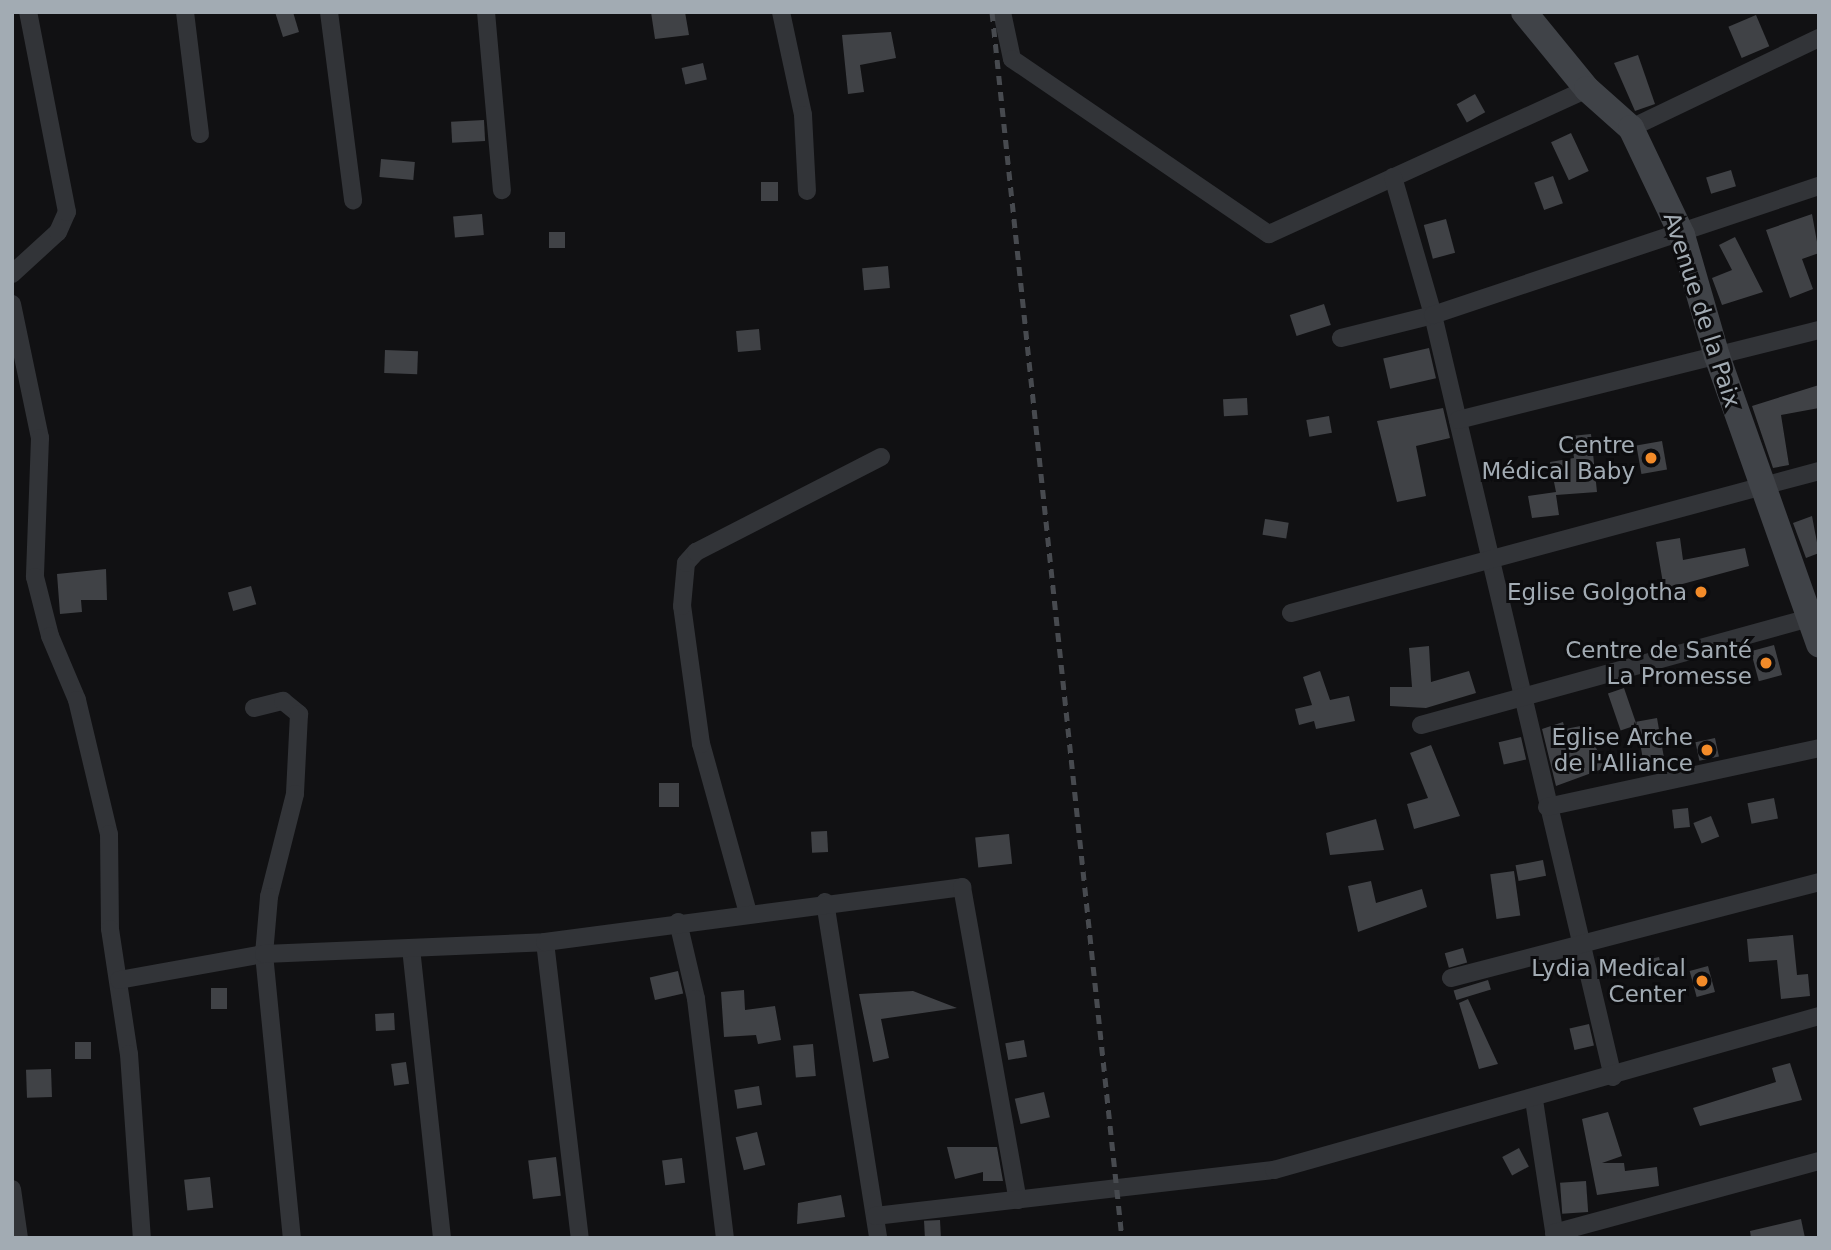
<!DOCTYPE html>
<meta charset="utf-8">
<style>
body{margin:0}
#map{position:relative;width:1831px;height:1250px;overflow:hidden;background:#111113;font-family:"DejaVu Sans",sans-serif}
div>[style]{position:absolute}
.building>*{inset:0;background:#404246;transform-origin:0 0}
.street>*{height:18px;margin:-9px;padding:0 9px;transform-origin:9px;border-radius:9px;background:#323438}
.secondary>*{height:26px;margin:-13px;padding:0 13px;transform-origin:13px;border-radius:13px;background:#404348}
.rail>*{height:5px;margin-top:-2.5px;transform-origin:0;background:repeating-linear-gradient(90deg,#474a4f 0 9px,transparent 0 16px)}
.dots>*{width:19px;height:19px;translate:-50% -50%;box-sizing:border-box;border:4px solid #0c0c0e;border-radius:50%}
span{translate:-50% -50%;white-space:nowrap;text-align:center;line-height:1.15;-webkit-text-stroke:6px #0c0c0e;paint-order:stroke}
.street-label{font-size:23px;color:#a2abb3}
.poi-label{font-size:23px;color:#a2abb3}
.right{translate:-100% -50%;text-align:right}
.frame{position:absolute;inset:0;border:14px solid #a2abb3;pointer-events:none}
</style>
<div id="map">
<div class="building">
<div style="clip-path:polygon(275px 12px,293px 12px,299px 32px,283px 37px)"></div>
<div style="clip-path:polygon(651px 12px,685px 12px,689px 35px,655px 39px)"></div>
<div style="left:1756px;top:15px;width:34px;height:30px;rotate:67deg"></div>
<div style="clip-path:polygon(891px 32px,896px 58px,860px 65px,864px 92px,848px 94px,842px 35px)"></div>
<div style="clip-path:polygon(1638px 55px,1655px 104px,1635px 111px,1614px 63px)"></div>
<div style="left:703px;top:63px;width:17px;height:22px;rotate:77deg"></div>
<div style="left:1475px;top:94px;width:21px;height:21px;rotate:61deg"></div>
<div style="left:484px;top:120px;width:21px;height:33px;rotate:87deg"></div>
<div style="left:1571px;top:133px;width:42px;height:22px;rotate:65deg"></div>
<div style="left:381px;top:159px;width:34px;height:18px;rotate:5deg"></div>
<div style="left:1731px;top:170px;width:17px;height:26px;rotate:73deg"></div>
<div style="left:1553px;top:176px;width:29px;height:20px;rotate:70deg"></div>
<div style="left:761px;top:182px;width:17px;height:19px"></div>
<div style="left:482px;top:214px;width:21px;height:29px;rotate:85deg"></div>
<div style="clip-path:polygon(1812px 214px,1819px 253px,1802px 259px,1813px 289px,1790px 298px,1766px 230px)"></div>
<div style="left:1446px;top:219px;width:35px;height:23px;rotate:75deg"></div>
<div style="left:549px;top:232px;width:16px;height:16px"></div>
<div style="clip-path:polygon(1735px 237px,1763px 292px,1722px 305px,1712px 278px,1732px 270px,1719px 245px)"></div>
<div style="left:888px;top:266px;width:22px;height:26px;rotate:85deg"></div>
<div style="left:1324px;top:304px;width:22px;height:36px;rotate:72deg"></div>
<div style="left:759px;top:329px;width:21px;height:23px;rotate:85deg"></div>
<div style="left:1429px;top:348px;width:31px;height:47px;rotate:77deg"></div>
<div style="left:385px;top:350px;width:33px;height:23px;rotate:2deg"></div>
<div style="clip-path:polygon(1819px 385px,1819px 408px,1781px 415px,1789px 465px,1773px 468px,1752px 406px)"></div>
<div style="left:1247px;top:398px;width:17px;height:24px;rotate:87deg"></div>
<div style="clip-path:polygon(1443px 408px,1450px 438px,1416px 446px,1426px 496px,1397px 502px,1377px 421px)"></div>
<div style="left:1329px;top:416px;width:17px;height:23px;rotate:80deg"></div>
<div style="clip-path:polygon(1591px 434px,1597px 492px,1556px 495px,1559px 515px,1532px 518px,1528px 496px,1556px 492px,1550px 462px,1574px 458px,1571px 436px)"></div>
<div style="left:1662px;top:441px;width:29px;height:26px;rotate:80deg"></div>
<div style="clip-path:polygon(1812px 516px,1819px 553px,1806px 558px,1793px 523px)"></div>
<div style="left:1265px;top:519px;width:24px;height:16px;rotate:9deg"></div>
<div style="clip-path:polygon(1680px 538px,1683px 560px,1745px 548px,1749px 566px,1664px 589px,1656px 542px)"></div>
<div style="clip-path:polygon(106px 569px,107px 600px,81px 600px,82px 612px,60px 614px,57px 574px)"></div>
<div style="left:251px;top:586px;width:19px;height:24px;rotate:74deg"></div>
<div style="left:1774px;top:645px;width:31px;height:24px;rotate:75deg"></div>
<div style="clip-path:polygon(1429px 646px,1431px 682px,1469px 671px,1476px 693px,1426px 708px,1390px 706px,1390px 687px,1412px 687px,1409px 648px)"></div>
<div style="clip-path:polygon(1320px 671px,1330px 700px,1349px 696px,1355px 721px,1316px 729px,1314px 721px,1299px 725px,1295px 709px,1312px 705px,1303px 677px)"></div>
<div style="left:1624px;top:688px;width:39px;height:17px;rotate:71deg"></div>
<div style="left:1657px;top:718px;width:39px;height:21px;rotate:80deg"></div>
<div style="clip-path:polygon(1563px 722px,1565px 729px,1586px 725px,1605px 768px,1556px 786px,1542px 729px)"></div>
<div style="left:1521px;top:737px;width:23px;height:23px;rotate:77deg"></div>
<div style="left:1715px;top:738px;width:19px;height:20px;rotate:78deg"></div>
<div style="clip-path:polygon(1431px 745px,1460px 816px,1414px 829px,1407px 804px,1428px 798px,1410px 753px)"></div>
<div style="left:679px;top:783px;width:24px;height:20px;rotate:90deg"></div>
<div style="left:1774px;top:798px;width:21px;height:27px;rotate:79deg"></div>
<div style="left:1688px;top:808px;width:19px;height:16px;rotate:84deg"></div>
<div style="left:1711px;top:816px;width:22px;height:19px;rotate:68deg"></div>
<div style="clip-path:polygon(1376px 819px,1384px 850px,1330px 855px,1326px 833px)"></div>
<div style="left:827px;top:831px;width:21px;height:16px;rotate:87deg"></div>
<div style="left:1009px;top:834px;width:30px;height:34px;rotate:84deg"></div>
<div style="left:1543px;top:860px;width:16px;height:28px;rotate:79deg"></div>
<div style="left:1514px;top:871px;width:45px;height:24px;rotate:82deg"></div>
<div style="clip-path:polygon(1371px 881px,1376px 903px,1422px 889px,1427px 907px,1358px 932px,1348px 886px)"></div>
<div style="clip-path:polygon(1793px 935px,1797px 975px,1808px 974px,1810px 996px,1781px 999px,1777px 960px,1749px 962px,1747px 939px)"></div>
<div style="left:1463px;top:948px;width:15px;height:19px;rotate:74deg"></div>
<div style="left:1659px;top:957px;width:17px;height:16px;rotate:77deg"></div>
<div style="left:1708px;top:966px;width:27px;height:19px;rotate:75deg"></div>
<div style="left:678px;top:971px;width:23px;height:29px;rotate:77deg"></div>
<div style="left:1488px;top:980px;width:10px;height:36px;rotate:73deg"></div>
<div style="left:211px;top:988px;width:16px;height:21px"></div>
<div style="clip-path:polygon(744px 990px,745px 1010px,775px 1006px,781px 1040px,758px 1044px,756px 1035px,724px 1037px,721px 992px)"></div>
<div style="clip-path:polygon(913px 991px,957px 1008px,881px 1019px,889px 1058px,873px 1062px,859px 994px)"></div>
<div style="clip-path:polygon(1468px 999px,1498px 1064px,1479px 1069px,1459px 1003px)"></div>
<div style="left:394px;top:1013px;width:17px;height:19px;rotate:87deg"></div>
<div style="left:1589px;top:1024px;width:22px;height:20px;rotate:77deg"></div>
<div style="left:1024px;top:1040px;width:17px;height:19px;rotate:80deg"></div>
<div style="left:75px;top:1042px;width:16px;height:17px"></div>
<div style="left:813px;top:1044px;width:32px;height:20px;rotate:85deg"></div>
<div style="left:406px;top:1062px;width:22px;height:15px;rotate:82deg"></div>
<div style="clip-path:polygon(1790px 1063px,1802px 1100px,1700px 1126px,1693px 1108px,1776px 1082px,1772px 1068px)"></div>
<div style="left:51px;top:1069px;width:28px;height:25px;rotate:88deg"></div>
<div style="left:759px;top:1086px;width:19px;height:25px;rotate:81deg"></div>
<div style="left:1044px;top:1092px;width:26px;height:30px;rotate:77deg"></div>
<div style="clip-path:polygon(1608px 1112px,1622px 1156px,1602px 1163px,1624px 1163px,1625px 1171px,1657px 1167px,1659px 1186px,1597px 1195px,1582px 1119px)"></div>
<div style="left:757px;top:1132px;width:34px;height:22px;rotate:76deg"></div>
<div style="clip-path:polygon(947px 1147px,997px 1147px,1003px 1181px,983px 1181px,983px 1172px,955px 1179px)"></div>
<div style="left:1519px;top:1148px;width:21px;height:19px;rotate:62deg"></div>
<div style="left:556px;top:1157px;width:39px;height:28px;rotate:83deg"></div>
<div style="left:682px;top:1158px;width:25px;height:20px;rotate:83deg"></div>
<div style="left:210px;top:1177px;width:31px;height:26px;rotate:84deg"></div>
<div style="left:1586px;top:1181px;width:31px;height:26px;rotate:86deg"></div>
<div style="clip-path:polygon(841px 1195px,845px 1217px,797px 1224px,798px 1203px)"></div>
<div style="clip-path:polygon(1801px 1219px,1805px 1238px,1751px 1238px,1750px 1231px)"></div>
<div style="left:940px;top:1220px;width:18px;height:16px;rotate:87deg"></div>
</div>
<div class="street">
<div style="left:185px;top:12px;width:123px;rotate:83deg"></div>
<div style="left:329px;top:12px;width:190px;rotate:82.7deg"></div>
<div style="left:486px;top:12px;width:179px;rotate:84.9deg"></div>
<div style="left:781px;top:12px;width:105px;rotate:77.9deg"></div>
<div style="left:803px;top:115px;width:76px;rotate:87deg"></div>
<div style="left:1002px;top:12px;width:48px;rotate:78deg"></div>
<div style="left:1012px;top:59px;width:311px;rotate:34.3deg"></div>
<div style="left:1269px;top:234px;width:349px;rotate:-24.5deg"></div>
<div style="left:1631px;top:128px;width:208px;rotate:-25.6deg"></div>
<div style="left:1393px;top:177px;width:144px;rotate:73.8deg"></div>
<div style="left:1433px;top:315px;width:783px;rotate:76.71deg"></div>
<div style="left:12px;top:274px;width:62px;rotate:-42.4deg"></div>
<div style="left:58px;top:232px;width:22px;rotate:-66deg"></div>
<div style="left:67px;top:212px;width:204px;rotate:-101deg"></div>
<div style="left:12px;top:304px;width:137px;rotate:78.2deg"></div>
<div style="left:40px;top:438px;width:139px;rotate:92.1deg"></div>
<div style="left:35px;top:577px;width:61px;rotate:75.7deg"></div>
<div style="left:50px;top:636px;width:69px;rotate:67.1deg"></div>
<div style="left:77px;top:700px;width:138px;rotate:76.6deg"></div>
<div style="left:109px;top:834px;width:95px;rotate:89.4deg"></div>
<div style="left:110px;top:929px;width:126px;rotate:81.4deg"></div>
<div style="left:129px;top:1054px;width:184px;rotate:86deg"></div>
<div style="left:1341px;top:338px;width:95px;rotate:-14deg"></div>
<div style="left:1433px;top:315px;width:407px;rotate:-18.5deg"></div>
<div style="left:1458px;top:420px;width:372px;rotate:-14deg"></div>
<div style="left:1291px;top:613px;width:547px;rotate:-15.05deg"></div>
<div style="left:254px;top:708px;width:30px;rotate:-14deg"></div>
<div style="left:283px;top:701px;width:21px;rotate:39deg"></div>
<div style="left:299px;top:714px;width:80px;rotate:92.9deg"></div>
<div style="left:295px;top:794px;width:106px;rotate:104.2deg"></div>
<div style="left:269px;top:897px;width:57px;rotate:95deg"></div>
<div style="left:264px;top:954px;width:285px;rotate:84.4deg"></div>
<div style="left:1421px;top:725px;width:413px;rotate:-15.4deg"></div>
<div style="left:1547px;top:807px;width:278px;rotate:-12.2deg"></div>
<div style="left:825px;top:902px;width:340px;rotate:81deg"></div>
<div style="left:748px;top:913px;width:175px;rotate:-105.5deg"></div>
<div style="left:701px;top:744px;width:139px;rotate:-97.8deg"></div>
<div style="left:682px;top:606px;width:43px;rotate:-84.7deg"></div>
<div style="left:686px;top:563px;width:15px;rotate:-48deg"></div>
<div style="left:696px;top:552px;width:208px;rotate:-27.2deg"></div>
<div style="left:678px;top:922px;width:79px;rotate:76.8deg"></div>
<div style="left:696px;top:999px;width:241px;rotate:83.1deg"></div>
<div style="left:545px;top:942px;width:298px;rotate:83.3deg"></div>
<div style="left:411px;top:948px;width:292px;rotate:83.9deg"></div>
<div style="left:1451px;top:978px;width:380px;rotate:-14.6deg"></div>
<div style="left:119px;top:980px;width:147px;rotate:-10.2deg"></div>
<div style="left:264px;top:954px;width:281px;rotate:-2.4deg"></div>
<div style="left:545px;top:942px;width:421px;rotate:-7.5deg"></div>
<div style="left:962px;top:887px;width:318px;rotate:79.9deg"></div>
<div style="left:1534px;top:1100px;width:140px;rotate:81.3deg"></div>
<div style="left:12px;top:1189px;width:49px;rotate:81.9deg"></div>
<div style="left:875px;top:1216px;width:402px;rotate:-6.6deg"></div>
<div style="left:1274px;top:1170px;width:566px;rotate:-15.78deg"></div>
<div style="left:1554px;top:1233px;width:275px;rotate:-15.2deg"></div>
</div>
<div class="secondary">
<div style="left:1524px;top:12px;width:99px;rotate:50.7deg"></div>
<div style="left:1587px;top:89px;width:59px;rotate:41.6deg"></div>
<div style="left:1631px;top:128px;width:119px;rotate:64.5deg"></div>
<div style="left:1682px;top:235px;width:126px;rotate:73.9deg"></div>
<div style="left:1717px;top:356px;width:306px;rotate:70.5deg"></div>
</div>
<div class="rail">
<div style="left:992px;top:12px;width:1233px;rotate:83.95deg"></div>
</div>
<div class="dots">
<div style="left:1651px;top:458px;background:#f38b29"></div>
<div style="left:1701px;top:592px;background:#f38b29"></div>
<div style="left:1766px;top:663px;background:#f38b29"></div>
<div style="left:1707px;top:750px;background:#f38b29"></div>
<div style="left:1702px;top:981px;background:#f38b29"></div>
</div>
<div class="street-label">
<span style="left:1702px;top:310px;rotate:72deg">Avenue de la Paix</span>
</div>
<div class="poi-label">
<span class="right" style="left:1635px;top:458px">Centre<br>Médical Baby</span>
<span class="right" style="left:1687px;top:592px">Eglise Golgotha</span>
<span class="right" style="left:1752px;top:663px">Centre de Santé<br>La Promesse</span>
<span class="right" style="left:1693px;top:750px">Eglise Arche<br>de l'Alliance</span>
<span class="right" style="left:1686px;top:981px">Lydia Medical<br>Center</span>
</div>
<div class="frame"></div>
</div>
